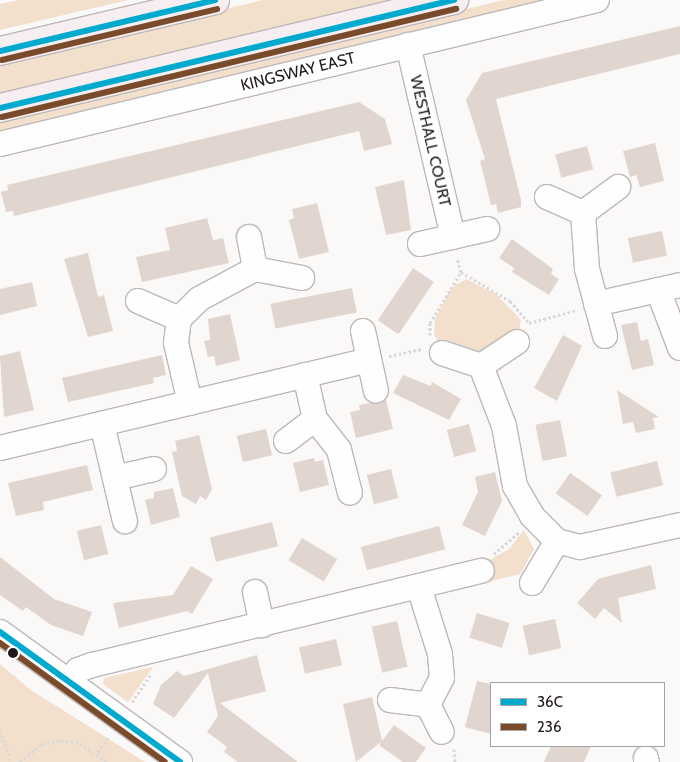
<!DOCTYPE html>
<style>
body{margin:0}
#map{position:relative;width:680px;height:762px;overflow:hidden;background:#fbf8f8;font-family:Cabin,sans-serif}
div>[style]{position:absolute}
.green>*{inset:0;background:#f2dfcc}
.building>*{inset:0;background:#e1d5d0;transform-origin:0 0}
.path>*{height:3px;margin-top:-1.5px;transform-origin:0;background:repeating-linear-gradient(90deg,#dad9d9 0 2.5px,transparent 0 5px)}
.roads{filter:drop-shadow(1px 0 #bdb8b8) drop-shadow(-1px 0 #bdb8b8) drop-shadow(0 1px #bdb8b8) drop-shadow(0 -1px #bdb8b8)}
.street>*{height:24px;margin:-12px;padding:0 12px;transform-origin:12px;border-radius:12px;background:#fefefe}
.highway>*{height:28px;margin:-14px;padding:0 14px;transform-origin:14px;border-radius:14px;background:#f7eef1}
.bus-1>*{height:6px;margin:-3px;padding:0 3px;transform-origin:3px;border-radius:3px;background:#00a9ce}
.bus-2>*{height:6px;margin:-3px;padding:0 3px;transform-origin:3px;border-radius:3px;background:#7a4b2a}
.dots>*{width:14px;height:14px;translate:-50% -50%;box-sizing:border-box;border:2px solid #fff;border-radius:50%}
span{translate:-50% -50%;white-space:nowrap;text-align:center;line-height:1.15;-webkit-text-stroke:4px #fff;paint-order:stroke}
.street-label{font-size:16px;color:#221a1a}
.legend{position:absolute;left:490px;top:682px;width:175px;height:65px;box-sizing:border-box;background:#fff;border:1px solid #a7a3a3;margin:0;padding:6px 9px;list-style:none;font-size:15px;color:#221a1a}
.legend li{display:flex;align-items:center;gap:10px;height:25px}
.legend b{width:25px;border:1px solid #a7a3a3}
</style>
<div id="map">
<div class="green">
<div style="clip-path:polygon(19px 0,128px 0,0 30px,0 4px)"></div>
<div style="clip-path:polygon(263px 0,401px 0,0 95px,0 62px)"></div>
<div style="clip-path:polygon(504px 0,566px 0,0 133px,0 119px)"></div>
<div style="clip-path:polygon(466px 279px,497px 295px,521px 320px,519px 330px,484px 352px,439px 343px,434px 334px,435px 319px,451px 288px)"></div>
<div style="clip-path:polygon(524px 530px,534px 549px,520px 574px,487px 582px,483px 564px,509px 549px)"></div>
<div style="clip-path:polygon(0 664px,31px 690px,145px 762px,0 762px)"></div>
<div style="clip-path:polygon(153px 667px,128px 702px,103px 684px,104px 678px)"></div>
</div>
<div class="building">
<div style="clip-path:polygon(680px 26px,680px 54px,496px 99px,521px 200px,521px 207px,498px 213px,496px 204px,491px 205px,480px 161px,485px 159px,466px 100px,482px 73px)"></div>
<div style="clip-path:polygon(359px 102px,385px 119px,392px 144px,364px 151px,359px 131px,14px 216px,13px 211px,6px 212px,1px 192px,8px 190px,7px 185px)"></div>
<div style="clip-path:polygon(655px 143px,664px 181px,640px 187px,636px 175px,630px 177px,623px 151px)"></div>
<div style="left:587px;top:146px;width:24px;height:33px;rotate:75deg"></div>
<div style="clip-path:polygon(404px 180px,411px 230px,386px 235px,375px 187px)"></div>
<div style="clip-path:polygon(317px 203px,329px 252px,299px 259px,289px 220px,294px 218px,292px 209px)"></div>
<div style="clip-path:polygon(207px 218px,213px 240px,223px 238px,229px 263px,142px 282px,136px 257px,170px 250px,165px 228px)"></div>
<div style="left:662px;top:231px;width:25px;height:35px;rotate:78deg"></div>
<div style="clip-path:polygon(512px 239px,553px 269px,551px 274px,559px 279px,549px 295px,512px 272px,514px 268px,499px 258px)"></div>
<div style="clip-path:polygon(88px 253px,98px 297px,104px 295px,113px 331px,88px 337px,64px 259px)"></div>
<div style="left:413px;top:268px;width:25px;height:63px;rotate:34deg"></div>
<div style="clip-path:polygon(32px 282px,37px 306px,0 315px,0 289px)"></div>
<div style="left:352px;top:288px;width:25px;height:83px;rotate:79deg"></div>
<div style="clip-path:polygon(230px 314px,240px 360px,216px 366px,214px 356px,208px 357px,204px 341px,210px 340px,208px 319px)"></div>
<div style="clip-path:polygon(637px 322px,641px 341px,648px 339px,654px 365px,632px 370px,621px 325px)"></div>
<div style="clip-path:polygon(563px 335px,582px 346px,557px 401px,534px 388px)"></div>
<div style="clip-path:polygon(20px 351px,34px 410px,4px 417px,0 356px)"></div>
<div style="clip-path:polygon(162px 355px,166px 375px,153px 378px,154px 383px,68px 402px,62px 378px)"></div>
<div style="clip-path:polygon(403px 375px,431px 386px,432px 382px,461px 399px,449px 420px,393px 393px)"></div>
<div style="clip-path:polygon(617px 390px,659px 417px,653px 418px,655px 429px,636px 433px,633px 422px,623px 424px)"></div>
<div style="clip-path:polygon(386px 400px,393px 429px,356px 438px,350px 412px,360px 410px,359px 405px)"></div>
<div style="left:560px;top:420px;width:37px;height:25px;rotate:79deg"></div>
<div style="left:469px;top:424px;width:28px;height:23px;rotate:75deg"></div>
<div style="left:266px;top:429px;width:27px;height:30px;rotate:77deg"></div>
<div style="clip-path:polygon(199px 435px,212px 489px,206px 500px,200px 496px,196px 504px,182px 496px,172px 452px,177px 451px,175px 441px)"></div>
<div style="clip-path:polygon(314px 458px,315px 462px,323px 460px,329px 485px,300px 492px,293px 463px)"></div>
<div style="left:657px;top:461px;width:25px;height:48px;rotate:76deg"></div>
<div style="clip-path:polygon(87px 465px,93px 490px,43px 502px,44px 510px,16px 516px,8px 483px)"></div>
<div style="left:391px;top:469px;width:30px;height:25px;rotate:76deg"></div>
<div style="clip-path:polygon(495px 472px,502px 501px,485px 536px,462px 525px,478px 492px,475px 477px)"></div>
<div style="left:570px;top:473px;width:39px;height:25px;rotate:35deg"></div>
<div style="clip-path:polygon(173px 488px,180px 517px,151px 525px,145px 500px,154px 498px,154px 492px)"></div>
<div style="left:272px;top:522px;width:25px;height:64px;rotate:76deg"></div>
<div style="left:101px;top:525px;width:30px;height:25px;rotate:76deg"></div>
<div style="left:439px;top:526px;width:24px;height:81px;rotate:75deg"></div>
<div style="left:302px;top:538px;width:41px;height:26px;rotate:31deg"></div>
<div style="clip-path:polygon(0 557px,54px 599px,92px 612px,83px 636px,51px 625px,26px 607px,23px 611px,0 595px)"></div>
<div style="clip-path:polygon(651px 565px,656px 589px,618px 598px,622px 623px,604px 608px,595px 619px,577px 603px,598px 579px)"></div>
<div style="clip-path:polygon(191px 566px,213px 579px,192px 614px,187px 611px,119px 628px,113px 603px,173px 595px)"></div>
<div style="left:477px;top:613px;width:34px;height:26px;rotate:17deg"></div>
<div style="left:555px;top:619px;width:30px;height:33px;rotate:78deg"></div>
<div style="left:397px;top:621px;width:47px;height:26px;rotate:77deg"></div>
<div style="left:336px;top:639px;width:27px;height:38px;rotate:77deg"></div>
<div style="clip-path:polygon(257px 655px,266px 691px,220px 703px,298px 762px,238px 762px,224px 752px,227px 747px,207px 732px,218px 716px,208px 673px,174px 718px,153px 704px,161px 685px,177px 671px,184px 676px)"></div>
<div style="clip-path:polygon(477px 681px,491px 684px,491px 734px,465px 727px)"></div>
<div style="clip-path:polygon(372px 697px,382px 741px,356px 762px,343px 704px)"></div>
<div style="clip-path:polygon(394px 725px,426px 748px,416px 762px,403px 762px,379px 745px)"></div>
<div style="clip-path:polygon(551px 746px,591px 746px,584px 762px,544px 762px)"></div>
</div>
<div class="path">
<div style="left:461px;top:272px;width:57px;rotate:30.6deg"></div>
<div style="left:510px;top:301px;width:29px;rotate:49deg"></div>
<div style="left:529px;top:323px;width:50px;rotate:-15.2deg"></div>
<div style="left:430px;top:335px;width:12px;rotate:-90deg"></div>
<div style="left:430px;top:323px;width:60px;rotate:-58.7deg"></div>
<div style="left:461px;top:272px;width:15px;rotate:-106deg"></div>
<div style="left:389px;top:356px;width:34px;rotate:-12deg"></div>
<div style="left:494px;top:554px;width:33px;rotate:-41deg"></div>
<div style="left:132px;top:702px;width:34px;rotate:-56deg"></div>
<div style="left:0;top:730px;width:34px;rotate:71deg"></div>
<div style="left:454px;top:749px;width:13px;rotate:86deg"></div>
<div style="left:98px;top:752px;width:19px;rotate:-55deg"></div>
<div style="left:20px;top:762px;width:28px;rotate:-39deg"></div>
<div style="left:42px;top:744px;width:19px;rotate:-12deg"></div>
<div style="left:61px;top:740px;width:19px;rotate:9deg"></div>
<div style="left:80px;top:743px;width:33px;rotate:35deg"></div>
</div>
<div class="roads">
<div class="street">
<div style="left:408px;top:45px;width:197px;rotate:76.8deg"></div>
<div style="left:0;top:144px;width:614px;rotate:-13.56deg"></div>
<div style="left:547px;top:197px;width:39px;rotate:24deg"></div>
<div style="left:249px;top:237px;width:33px;rotate:79deg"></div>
<div style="left:420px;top:244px;width:69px;rotate:-12.6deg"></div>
<div style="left:658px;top:290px;width:62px;rotate:69.2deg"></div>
<div style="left:138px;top:301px;width:45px;rotate:23.7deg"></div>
<div style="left:596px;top:304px;width:86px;rotate:-12.7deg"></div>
<div style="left:363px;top:331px;width:61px;rotate:77.8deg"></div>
<div style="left:605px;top:336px;width:69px;rotate:-105deg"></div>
<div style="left:587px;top:269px;width:56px;rotate:-94.1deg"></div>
<div style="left:583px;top:213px;width:44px;rotate:-36.6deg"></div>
<div style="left:517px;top:342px;width:43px;rotate:146.3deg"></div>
<div style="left:481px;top:366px;width:64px;rotate:69deg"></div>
<div style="left:504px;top:426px;width:61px;rotate:79.6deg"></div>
<div style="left:515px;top:486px;width:34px;rotate:60deg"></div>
<div style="left:532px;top:516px;width:35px;rotate:45deg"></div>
<div style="left:557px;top:541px;width:24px;rotate:15deg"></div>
<div style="left:580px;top:547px;width:102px;rotate:-12.4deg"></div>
<div style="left:442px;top:353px;width:41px;rotate:18.4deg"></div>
<div style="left:305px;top:375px;width:45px;rotate:77.2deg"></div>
<div style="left:315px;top:419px;width:39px;rotate:52deg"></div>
<div style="left:339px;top:450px;width:44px;rotate:75.7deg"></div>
<div style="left:190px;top:403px;width:62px;rotate:-103.1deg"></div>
<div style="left:176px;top:343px;width:24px;rotate:-83deg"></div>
<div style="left:179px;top:319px;width:28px;rotate:-45deg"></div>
<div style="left:199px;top:299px;width:64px;rotate:-28.2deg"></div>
<div style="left:255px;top:269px;width:48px;rotate:10.8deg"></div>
<div style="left:102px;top:424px;width:100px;rotate:76.7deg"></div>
<div style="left:286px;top:441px;width:36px;rotate:-37deg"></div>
<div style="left:0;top:448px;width:379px;rotate:-13.4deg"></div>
<div style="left:115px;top:478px;width:40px;rotate:-13deg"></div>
<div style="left:532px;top:583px;width:49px;rotate:-59.2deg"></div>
<div style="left:255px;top:592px;width:34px;rotate:78deg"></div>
<div style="left:0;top:632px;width:222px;rotate:35.8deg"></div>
<div style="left:69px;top:681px;width:14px;rotate:-51deg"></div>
<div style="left:78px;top:670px;width:15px;rotate:-20deg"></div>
<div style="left:92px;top:665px;width:401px;rotate:-13.6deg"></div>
<div style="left:390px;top:700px;width:38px;rotate:7deg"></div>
<div style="left:428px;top:705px;width:30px;rotate:-63deg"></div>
<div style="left:442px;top:678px;width:24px;rotate:-95deg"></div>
<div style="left:440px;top:654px;width:70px;rotate:-107.4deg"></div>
<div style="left:428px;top:705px;width:30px;rotate:63deg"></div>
<div style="left:646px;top:758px;width:4px;rotate:76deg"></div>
</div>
<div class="highway">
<div style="left:0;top:51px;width:221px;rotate:-13.3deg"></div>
<div style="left:0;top:108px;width:467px;rotate:-13.4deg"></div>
</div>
</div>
<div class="bus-1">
<div style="left:0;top:51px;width:221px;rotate:-13.3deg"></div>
<div style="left:0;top:108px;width:467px;rotate:-13.4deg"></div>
<div style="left:0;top:632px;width:222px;rotate:35.8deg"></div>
</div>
<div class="bus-2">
<div style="left:2px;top:60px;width:221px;rotate:-13.3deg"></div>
<div style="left:2px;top:117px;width:467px;rotate:-13.4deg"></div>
<div style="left:0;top:643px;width:203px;rotate:35.8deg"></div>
</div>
<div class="dots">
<div style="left:13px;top:653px;background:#221a1a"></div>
</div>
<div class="street-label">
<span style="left:298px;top:72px;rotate:-14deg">KINGSWAY EAST</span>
<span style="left:430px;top:141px;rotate:77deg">WESTHALL COURT</span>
</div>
<ul class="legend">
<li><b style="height:6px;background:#00a9ce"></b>36C</li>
<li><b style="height:6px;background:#7a4b2a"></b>236</li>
</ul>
</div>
